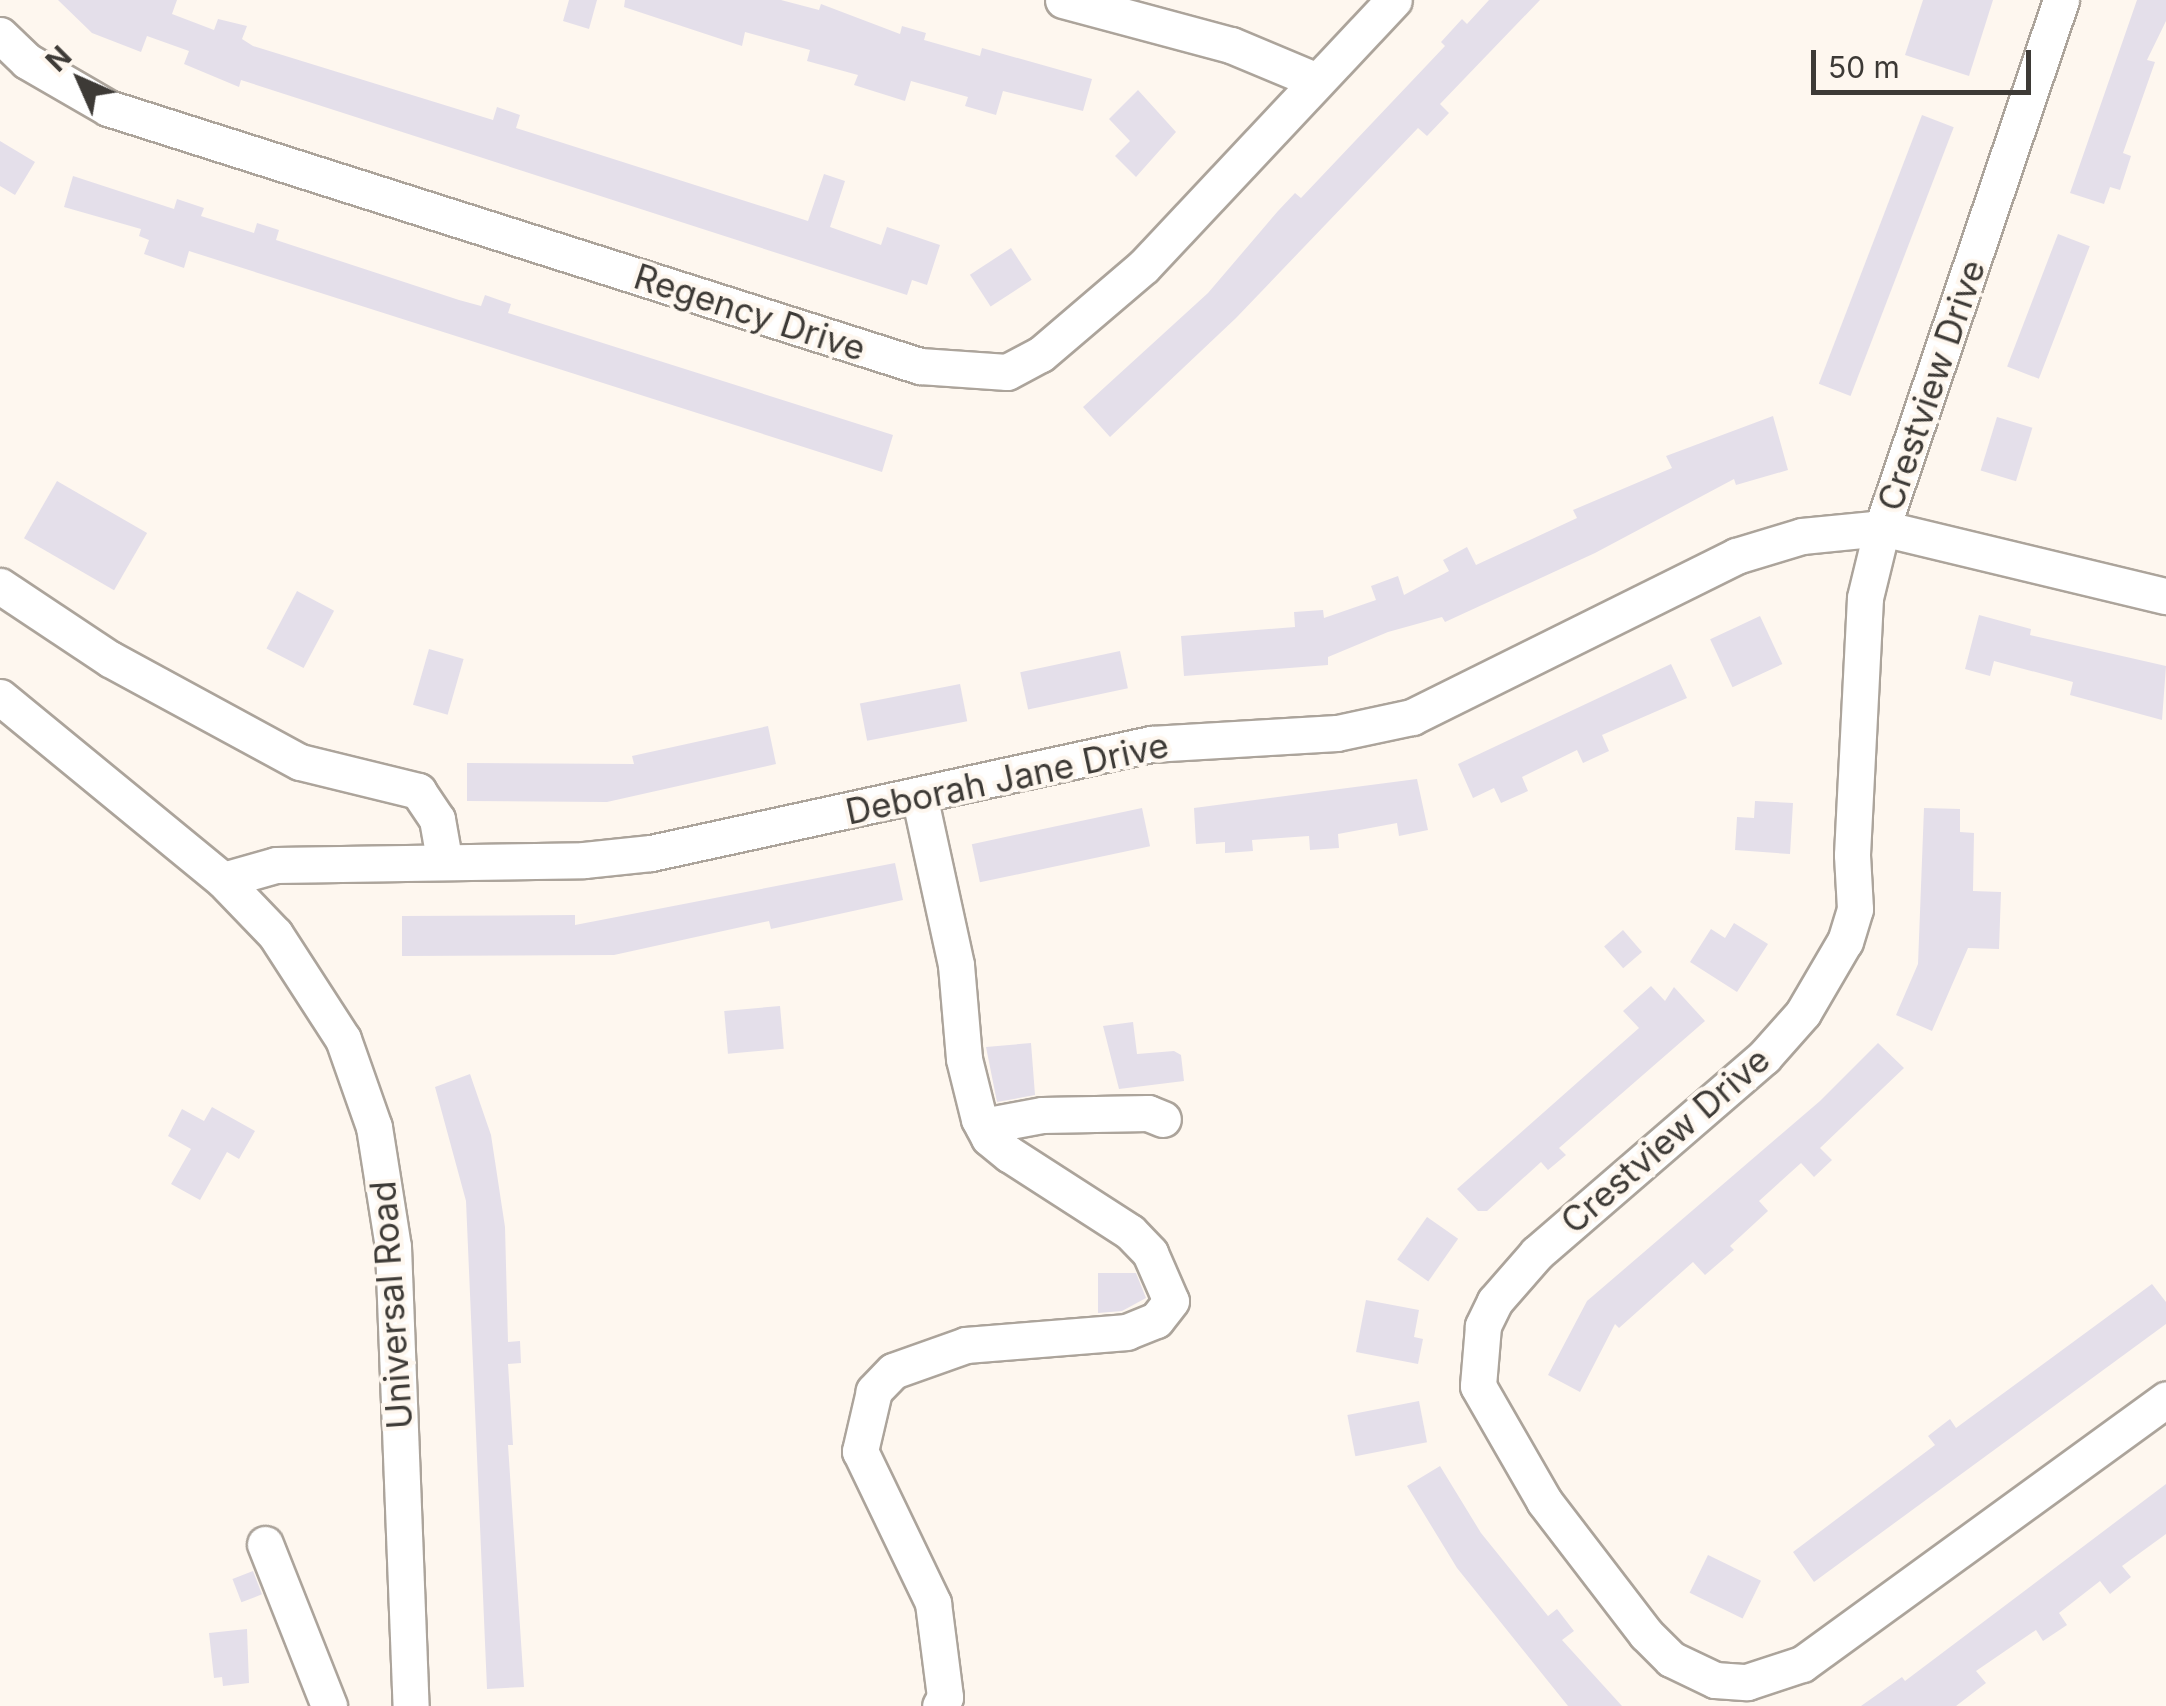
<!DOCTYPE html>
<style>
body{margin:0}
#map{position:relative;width:2166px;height:1706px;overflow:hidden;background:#fef7ef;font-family:Inter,sans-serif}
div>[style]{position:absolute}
.building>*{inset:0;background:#e4dfea;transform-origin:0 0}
.roads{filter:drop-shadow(2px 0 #aca49b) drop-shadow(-2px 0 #aca49b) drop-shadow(0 2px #aca49b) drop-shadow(0 -2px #aca49b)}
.minor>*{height:35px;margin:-17.5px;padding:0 17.5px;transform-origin:17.5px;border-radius:17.5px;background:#fff}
span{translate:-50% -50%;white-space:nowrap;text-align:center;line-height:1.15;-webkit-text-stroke:8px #fef7ef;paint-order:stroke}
.street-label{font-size:35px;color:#3d3a36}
.north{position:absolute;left:30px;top:30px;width:100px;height:100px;-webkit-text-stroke:8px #fef7ef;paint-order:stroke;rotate:315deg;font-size:28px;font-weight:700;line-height:40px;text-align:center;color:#3d3a36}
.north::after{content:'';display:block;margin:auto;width:35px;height:45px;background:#3d3a36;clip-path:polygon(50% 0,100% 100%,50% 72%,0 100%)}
.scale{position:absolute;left:1811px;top:50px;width:220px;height:45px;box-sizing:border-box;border:5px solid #3d3a36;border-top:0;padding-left:12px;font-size:30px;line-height:35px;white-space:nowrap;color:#3d3a36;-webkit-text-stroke:8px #fef7ef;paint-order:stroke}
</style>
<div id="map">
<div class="building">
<div style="clip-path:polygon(58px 0,177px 0,172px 14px,214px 30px,218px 19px,247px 26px,242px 39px,253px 46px,493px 120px,497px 107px,520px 115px,516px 128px,808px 221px,824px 174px,845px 181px,830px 227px,881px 245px,887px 227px,940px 245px,927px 285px,912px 280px,907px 295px,241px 80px,239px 87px,184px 64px,189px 51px,147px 36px,141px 52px,92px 33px)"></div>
<div style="clip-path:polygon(569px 0,597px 0,589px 29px,563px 21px)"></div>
<div style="clip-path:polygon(625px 0,781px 0,819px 10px,821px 4px,900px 34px,902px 26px,926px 33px,924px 40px,980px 56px,982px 48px,1092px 79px,1083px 111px,1003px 91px,996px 115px,965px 106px,968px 97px,911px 81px,905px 101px,854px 85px,858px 75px,807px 61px,810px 50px,745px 32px,742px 46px,624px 7px)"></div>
<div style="clip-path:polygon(1489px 0,1540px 0,1440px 104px,1449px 113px,1427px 136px,1418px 128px,1236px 318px,1110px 437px,1083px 407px,1208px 293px,1278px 211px,1295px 193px,1301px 198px,1445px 46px,1441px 42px,1462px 19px,1467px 24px)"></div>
<div style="clip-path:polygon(1923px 0,1993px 0,1969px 76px,1905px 55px)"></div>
<div style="clip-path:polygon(2137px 0,2166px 0,2166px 21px,2147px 60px,2155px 62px,2123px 153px,2131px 156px,2120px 190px,2110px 187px,2104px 204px,2070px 193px)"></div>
<div style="clip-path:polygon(1138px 90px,1176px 132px,1136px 177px,1115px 156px,1130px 141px,1109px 119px)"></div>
<div style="left:1922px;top:115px;width:34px;height:288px;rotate:21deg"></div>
<div style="clip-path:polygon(0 141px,35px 162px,15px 195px,0 186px)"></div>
<div style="clip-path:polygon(73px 176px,174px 209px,177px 199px,204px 208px,201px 216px,254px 233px,257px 223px,279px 230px,276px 240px,459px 300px,481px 306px,485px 295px,511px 304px,508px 313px,893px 435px,882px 472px,189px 251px,184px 268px,144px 254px,149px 240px,139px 236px,141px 229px,64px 207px)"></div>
<div style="left:2058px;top:234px;width:34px;height:142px;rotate:21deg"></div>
<div style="left:1011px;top:248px;width:38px;height:49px;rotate:57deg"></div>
<div style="clip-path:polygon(1773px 416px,1788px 470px,1736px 485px,1734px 479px,1595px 553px,1445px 622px,1442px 617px,1388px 632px,1328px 657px,1328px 665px,1184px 676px,1181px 636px,1295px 627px,1294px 612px,1323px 610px,1324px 618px,1376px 600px,1371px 586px,1398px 576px,1404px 595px,1449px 571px,1443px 560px,1467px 547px,1476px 565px,1577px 518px,1573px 510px,1672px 468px,1666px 456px)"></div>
<div style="left:1997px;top:417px;width:37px;height:56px;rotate:17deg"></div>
<div style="left:57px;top:481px;width:104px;height:66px;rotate:30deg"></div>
<div style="left:297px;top:591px;width:42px;height:65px;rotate:28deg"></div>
<div style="clip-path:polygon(1979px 615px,2031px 629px,2030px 635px,2166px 666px,2162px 720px,2070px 695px,2073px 682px,1994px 661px,1990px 676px,1965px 669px)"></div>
<div style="left:1760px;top:616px;width:53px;height:55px;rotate:65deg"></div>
<div style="left:429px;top:649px;width:36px;height:58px;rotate:16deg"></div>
<div style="left:1120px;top:651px;width:38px;height:102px;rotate:78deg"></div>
<div style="clip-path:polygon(1671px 664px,1687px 698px,1602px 735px,1609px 751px,1583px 763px,1577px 750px,1522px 777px,1528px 791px,1501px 803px,1494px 788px,1473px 798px,1458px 764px)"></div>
<div style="left:960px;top:684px;width:38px;height:102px;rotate:79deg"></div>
<div style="clip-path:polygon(768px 726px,776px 764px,607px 802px,467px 801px,467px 763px,634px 764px,632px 756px)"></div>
<div style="clip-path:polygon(1417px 779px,1428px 830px,1399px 836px,1397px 823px,1338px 834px,1339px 848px,1310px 850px,1309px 836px,1252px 840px,1253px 851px,1225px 853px,1225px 842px,1196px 844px,1194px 808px)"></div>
<div style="clip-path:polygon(1755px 801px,1793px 803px,1790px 854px,1735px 850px,1737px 817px,1754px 818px)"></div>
<div style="left:1142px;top:808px;width:39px;height:174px;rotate:78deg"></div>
<div style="clip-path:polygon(1924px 808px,1960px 809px,1960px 832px,1974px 833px,1973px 891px,2001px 892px,1999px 949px,1968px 948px,1932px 1031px,1896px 1015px,1918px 964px)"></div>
<div style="clip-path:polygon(895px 863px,903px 900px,771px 929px,769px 921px,614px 955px,402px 956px,402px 916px,575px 915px,575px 925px)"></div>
<div style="clip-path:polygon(1734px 923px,1768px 944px,1737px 992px,1690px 962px,1711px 929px,1725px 938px)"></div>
<div style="left:1623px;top:930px;width:29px;height:25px;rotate:49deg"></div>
<div style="clip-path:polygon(1651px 986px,1665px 1001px,1674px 987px,1705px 1021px,1559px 1148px,1566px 1155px,1548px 1170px,1541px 1162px,1487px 1211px,1478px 1211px,1457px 1189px,1639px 1028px,1623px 1011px)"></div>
<div style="left:780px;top:1006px;width:43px;height:56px;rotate:85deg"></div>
<div style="clip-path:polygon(1133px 1022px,1137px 1054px,1174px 1051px,1181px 1055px,1184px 1081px,1119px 1089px,1103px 1026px)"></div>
<div style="clip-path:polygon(1031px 1043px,1035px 1095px,997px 1102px,986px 1047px)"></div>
<div style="clip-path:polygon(1878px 1043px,1904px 1068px,1820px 1148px,1832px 1160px,1814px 1177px,1801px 1163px,1759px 1201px,1768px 1211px,1730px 1246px,1734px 1250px,1705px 1275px,1693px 1262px,1619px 1328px,1615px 1324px,1580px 1392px,1548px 1375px,1587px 1301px,1820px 1101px)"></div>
<div style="clip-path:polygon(470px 1074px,491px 1135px,505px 1227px,508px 1342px,520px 1341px,521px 1363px,508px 1364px,513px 1445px,508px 1445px,524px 1687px,487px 1689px,466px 1201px,435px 1087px)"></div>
<div style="clip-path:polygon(212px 1107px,255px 1131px,239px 1159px,227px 1152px,200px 1200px,171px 1184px,191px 1149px,168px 1136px,182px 1109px,204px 1121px)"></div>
<div style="left:1427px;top:1217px;width:38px;height:52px;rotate:35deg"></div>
<div style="clip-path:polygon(1098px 1273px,1136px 1273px,1146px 1298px,1122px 1311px,1098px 1313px)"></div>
<div style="clip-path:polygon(2152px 1284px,2166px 1302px,2166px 1324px,1814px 1582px,1793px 1552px,1935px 1445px,1928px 1436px,1950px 1419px,1956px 1428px)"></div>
<div style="clip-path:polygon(1366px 1300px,1419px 1310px,1414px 1337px,1423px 1339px,1418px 1364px,1356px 1352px)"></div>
<div style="left:1419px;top:1401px;width:42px;height:73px;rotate:79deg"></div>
<div style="clip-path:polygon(1440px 1466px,1481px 1533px,1548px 1616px,1557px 1609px,1574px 1631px,1562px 1640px,1622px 1706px,1568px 1706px,1457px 1568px,1407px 1486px)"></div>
<div style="clip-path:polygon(2166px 1484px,2166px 1534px,2122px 1566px,2131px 1577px,2110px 1594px,2100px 1581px,2059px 1613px,2067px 1625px,2043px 1641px,2036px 1630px,1976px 1671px,1986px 1683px,1956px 1706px,1861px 1706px,1902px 1677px,1905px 1681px)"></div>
<div style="left:1708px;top:1555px;width:59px;height:42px;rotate:26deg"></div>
<div style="left:253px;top:1571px;width:25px;height:22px;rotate:69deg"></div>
<div style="clip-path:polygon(247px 1629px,249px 1683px,223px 1686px,222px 1677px,214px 1678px,209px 1633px)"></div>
</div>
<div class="roads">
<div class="minor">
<div style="left:1063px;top:0;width:174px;rotate:15deg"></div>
<div style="left:1231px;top:45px;width:93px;rotate:22.7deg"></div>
<div style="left:2061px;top:0;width:558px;rotate:108.73deg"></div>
<div style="left:1882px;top:528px;width:72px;rotate:103.7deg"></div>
<div style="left:1865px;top:598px;width:257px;rotate:92.9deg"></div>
<div style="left:1852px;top:855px;width:54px;rotate:86.8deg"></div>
<div style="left:1855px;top:909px;width:34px;rotate:107deg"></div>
<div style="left:1845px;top:941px;width:83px;rotate:120.3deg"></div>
<div style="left:1803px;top:1013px;width:59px;rotate:131.6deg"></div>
<div style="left:1764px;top:1057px;width:300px;rotate:139.2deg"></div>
<div style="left:1537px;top:1253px;width:64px;rotate:131.2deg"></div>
<div style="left:1495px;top:1301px;width:28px;rotate:116deg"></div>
<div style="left:1483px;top:1326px;width:60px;rotate:94.8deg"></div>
<div style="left:1478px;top:1386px;width:133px;rotate:60.1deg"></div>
<div style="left:1544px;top:1501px;width:168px;rotate:52.5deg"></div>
<div style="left:1646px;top:1634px;width:35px;rotate:45deg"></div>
<div style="left:1671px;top:1659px;width:49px;rotate:25.5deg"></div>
<div style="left:1715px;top:1680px;width:32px;rotate:4deg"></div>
<div style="left:1747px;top:1682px;width:58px;rotate:-18.1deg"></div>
<div style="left:1802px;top:1664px;width:450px;rotate:-36deg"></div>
<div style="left:0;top:35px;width:37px;rotate:44deg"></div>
<div style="left:27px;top:61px;width:94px;rotate:30.1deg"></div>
<div style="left:108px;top:108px;width:852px;rotate:17.63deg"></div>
<div style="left:920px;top:366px;width:87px;rotate:3.9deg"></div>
<div style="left:1007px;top:372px;width:38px;rotate:-28deg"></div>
<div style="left:1041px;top:354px;width:135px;rotate:-40.5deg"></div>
<div style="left:1144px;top:266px;width:365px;rotate:-46.8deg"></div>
<div style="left:0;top:586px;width:132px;rotate:33.6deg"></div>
<div style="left:110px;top:659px;width:216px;rotate:28.5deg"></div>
<div style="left:300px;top:762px;width:122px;rotate:13.8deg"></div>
<div style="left:418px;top:791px;width:34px;rotate:56deg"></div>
<div style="left:437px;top:819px;width:40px;rotate:80deg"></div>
<div style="left:0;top:697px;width:288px;rotate:39.4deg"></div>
<div style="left:223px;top:880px;width:75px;rotate:46.1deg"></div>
<div style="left:275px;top:934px;width:125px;rotate:57.1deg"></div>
<div style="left:343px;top:1039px;width:93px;rotate:70.6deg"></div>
<div style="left:374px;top:1127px;width:121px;rotate:81deg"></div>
<div style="left:393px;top:1247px;width:459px;rotate:87.8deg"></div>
<div style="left:919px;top:795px;width:174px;rotate:77.7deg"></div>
<div style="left:956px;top:965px;width:94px;rotate:85.1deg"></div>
<div style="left:964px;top:1059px;width:62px;rotate:76deg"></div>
<div style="left:979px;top:1119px;width:21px;rotate:62deg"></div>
<div style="left:989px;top:1138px;width:26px;rotate:39deg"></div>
<div style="left:1009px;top:1154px;width:144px;rotate:32.8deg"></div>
<div style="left:1130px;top:1232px;width:29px;rotate:46deg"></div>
<div style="left:1150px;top:1253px;width:52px;rotate:66.4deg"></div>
<div style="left:1171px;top:1301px;width:24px;rotate:128deg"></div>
<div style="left:1156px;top:1320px;width:31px;rotate:158deg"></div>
<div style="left:1127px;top:1332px;width:162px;rotate:175.4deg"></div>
<div style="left:966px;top:1345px;width:77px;rotate:160.4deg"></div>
<div style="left:893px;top:1371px;width:28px;rotate:134deg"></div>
<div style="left:874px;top:1391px;width:62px;rotate:103.1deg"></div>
<div style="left:860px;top:1451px;width:169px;rotate:64.3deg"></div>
<div style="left:933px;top:1603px;width:95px;rotate:82.7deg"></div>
<div style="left:945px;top:1697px;width:10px;rotate:119deg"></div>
<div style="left:223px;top:880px;width:55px;rotate:-15.8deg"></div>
<div style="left:276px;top:865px;width:308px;rotate:-0.9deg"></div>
<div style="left:584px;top:860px;width:67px;rotate:-6deg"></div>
<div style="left:651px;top:853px;width:512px;rotate:-12.3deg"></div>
<div style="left:1151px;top:744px;width:186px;rotate:-3.4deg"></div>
<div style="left:1337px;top:733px;width:77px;rotate:-12deg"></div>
<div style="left:1412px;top:717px;width:362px;rotate:-26.4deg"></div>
<div style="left:1736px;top:556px;width:69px;rotate:-16.9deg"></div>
<div style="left:1802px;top:536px;width:80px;rotate:-5.7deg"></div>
<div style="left:1882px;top:528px;width:292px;rotate:13.5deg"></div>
<div style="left:983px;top:1126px;width:60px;rotate:-10.6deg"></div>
<div style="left:1042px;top:1115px;width:106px;rotate:-1.1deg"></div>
<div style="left:1148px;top:1113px;width:16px;rotate:22deg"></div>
<div style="left:265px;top:1544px;width:174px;rotate:68.4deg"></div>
</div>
</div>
<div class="street-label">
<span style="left:750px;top:312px;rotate:18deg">Regency Drive</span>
<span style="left:1931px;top:385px;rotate:-71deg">Crestview Drive</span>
<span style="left:1007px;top:778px;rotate:-12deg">Deborah Jane Drive</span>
<span style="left:1665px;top:1140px;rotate:-41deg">Crestview Drive</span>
<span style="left:391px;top:1305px;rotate:-94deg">Universal Road</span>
</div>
<div class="north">N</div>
<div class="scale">50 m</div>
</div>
